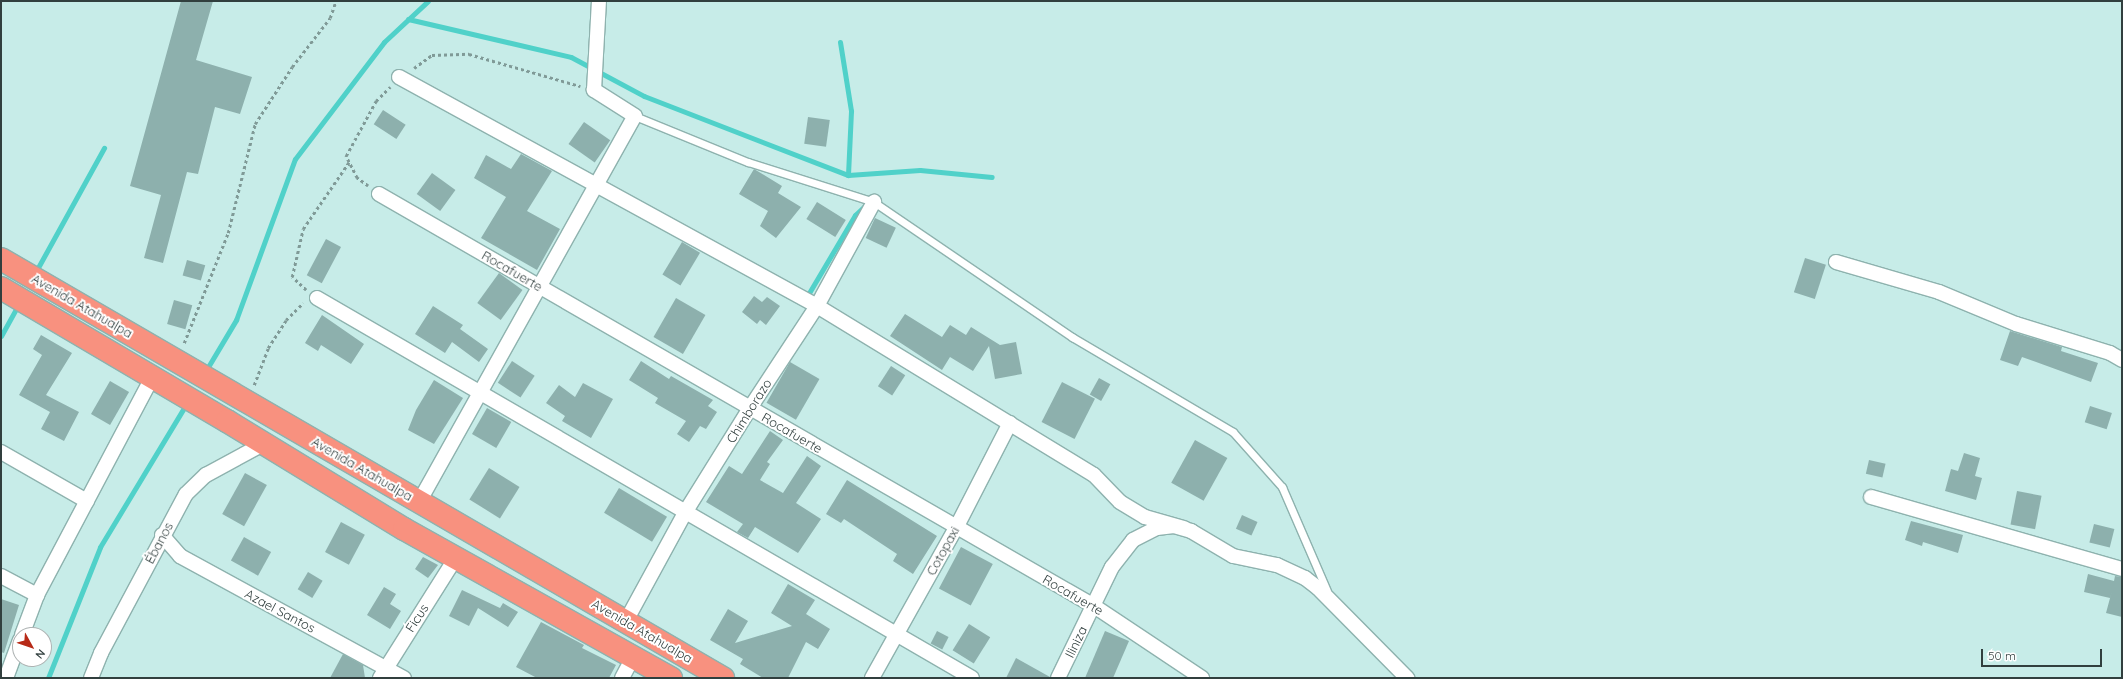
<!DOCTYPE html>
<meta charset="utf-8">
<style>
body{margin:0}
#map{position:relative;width:2123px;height:679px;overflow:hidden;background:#c7ece8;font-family:Quicksand,sans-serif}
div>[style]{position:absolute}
.stream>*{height:5px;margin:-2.5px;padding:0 2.5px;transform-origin:2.5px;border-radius:2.5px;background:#50d1c9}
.building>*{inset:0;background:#8db0ad;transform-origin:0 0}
.path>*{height:2.5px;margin-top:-1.25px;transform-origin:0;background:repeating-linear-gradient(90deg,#809a97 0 3px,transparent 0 6px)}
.roads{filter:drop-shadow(1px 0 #8eb2ae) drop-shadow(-1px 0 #8eb2ae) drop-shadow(0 1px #8eb2ae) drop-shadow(0 -1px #8eb2ae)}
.lane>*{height:7px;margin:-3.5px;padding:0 3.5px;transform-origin:3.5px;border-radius:3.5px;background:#fff}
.street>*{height:14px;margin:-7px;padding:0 7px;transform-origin:7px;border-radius:7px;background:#fff}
.highway>*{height:22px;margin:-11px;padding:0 11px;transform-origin:11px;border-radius:11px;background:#f8917f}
span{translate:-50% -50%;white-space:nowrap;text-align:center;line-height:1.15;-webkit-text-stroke:4px #fff;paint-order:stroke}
.street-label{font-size:13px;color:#313f3e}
.frame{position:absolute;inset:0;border:2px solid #313f3e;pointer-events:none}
.north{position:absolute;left:12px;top:627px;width:40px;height:40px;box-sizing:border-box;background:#fff;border:1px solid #adb2b2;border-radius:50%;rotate:130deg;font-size:11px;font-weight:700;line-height:16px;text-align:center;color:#313f3e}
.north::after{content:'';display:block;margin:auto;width:14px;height:18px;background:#b72a17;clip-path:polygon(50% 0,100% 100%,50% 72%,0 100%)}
.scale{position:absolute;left:1981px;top:649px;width:121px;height:18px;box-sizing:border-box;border:2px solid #313f3e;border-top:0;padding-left:5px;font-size:12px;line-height:14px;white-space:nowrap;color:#313f3e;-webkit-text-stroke:3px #fff;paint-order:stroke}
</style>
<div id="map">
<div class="stream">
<div style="left:408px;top:19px;width:167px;rotate:13.1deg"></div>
<div style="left:571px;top:57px;width:83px;rotate:28.1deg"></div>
<div style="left:644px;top:96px;width:219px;rotate:21.2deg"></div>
<div style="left:848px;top:175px;width:72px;rotate:-4deg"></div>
<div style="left:920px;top:170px;width:72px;rotate:5.6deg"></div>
<div style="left:840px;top:42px;width:70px;rotate:80.9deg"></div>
<div style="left:851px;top:111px;width:64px;rotate:92.7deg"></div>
<div style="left:35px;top:273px;width:143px;rotate:-61.1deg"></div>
<div style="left:806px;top:298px;width:96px;rotate:-59.4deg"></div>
<div style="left:855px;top:215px;width:16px;rotate:-43deg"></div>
<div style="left:1px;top:336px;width:35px;rotate:-61deg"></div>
<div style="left:205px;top:372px;width:61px;rotate:-59.2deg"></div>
<div style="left:236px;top:320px;width:171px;rotate:-69.9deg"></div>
<div style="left:295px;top:159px;width:147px;rotate:-52.7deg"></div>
<div style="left:384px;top:42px;width:60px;rotate:-43deg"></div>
<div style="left:48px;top:678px;width:141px;rotate:-68.3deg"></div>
<div style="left:100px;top:547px;width:168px;rotate:-58.9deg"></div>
</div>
<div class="building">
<div style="clip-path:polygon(181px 1px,213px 1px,196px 60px,252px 77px,240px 114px,215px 107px,198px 174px,187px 172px,163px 263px,144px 258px,161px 195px,130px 186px)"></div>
<div style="left:383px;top:110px;width:27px;height:17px;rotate:33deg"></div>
<div style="left:808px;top:117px;width:22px;height:27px;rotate:8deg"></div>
<div style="left:584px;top:122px;width:32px;height:27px;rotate:35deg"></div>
<div style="clip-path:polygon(521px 154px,552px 171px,527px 211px,560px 229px,537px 270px,481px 238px,506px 197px,474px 178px,486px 155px,511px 169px)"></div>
<div style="clip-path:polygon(754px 169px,782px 186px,778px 193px,801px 207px,776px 238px,760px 226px,768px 211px,739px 194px)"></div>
<div style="left:432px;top:173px;width:29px;height:26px;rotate:36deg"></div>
<div style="left:817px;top:202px;width:34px;height:20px;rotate:32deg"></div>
<div style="left:875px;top:218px;width:23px;height:22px;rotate:25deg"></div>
<div style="left:326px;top:239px;width:17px;height:41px;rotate:28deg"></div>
<div style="left:682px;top:242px;width:21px;height:38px;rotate:31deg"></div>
<div style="left:1805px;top:258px;width:22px;height:36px;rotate:18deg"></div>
<div style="left:187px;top:260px;width:19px;height:16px;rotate:16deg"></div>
<div style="left:499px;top:273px;width:29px;height:37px;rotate:36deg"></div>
<div style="clip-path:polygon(754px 296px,762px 302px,767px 297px,780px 306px,766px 325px,760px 320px,757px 324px,742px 312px)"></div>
<div style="left:676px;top:298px;width:34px;height:45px;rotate:30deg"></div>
<div style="left:174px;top:300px;width:19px;height:25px;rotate:16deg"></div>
<div style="clip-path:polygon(433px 306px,463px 325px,460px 329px,488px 349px,479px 362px,452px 342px,445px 353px,415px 334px)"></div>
<div style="clip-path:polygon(905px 314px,942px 337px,950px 325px,966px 335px,971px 327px,1000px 345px,1016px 342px,1022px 374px,995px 379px,989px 346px,973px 371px,950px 357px,942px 370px,890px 336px)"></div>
<div style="clip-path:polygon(322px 315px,364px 344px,351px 364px,321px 345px,318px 351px,305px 343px)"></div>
<div style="clip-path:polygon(2010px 331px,2062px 347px,2061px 351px,2098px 363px,2091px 382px,2022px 357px,2018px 366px,2000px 360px)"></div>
<div style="clip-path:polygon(41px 335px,72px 353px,46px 395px,79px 412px,64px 441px,41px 429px,50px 412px,19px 395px,42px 355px,33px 349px)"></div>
<div style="left:512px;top:361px;width:27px;height:26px;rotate:33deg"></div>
<div style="clip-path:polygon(641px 361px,669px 379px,671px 376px,713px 400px,708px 406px,717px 412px,706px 429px,700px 426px,689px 442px,677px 434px,686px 421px,655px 403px,658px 398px,629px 380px)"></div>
<div style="left:790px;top:362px;width:34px;height:47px;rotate:30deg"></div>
<div style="left:891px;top:366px;width:17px;height:24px;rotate:33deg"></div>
<div style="left:1099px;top:378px;width:13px;height:19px;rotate:29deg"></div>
<div style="clip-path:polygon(434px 380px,463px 398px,434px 444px,408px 430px,416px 410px)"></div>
<div style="left:110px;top:381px;width:22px;height:38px;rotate:30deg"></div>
<div style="left:1062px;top:382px;width:37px;height:45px;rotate:27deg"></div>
<div style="clip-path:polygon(583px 383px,613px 399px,591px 438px,562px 421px,565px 416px,546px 403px,559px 385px,575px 397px)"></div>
<div style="left:2090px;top:406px;width:23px;height:17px;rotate:18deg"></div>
<div style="left:487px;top:408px;width:28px;height:30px;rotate:30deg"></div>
<div style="clip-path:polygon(770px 431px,783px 440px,767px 462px,770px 464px,760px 480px,783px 493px,807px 456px,821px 466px,796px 503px,821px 519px,798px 553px,755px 527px,748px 538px,737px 532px,743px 524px,706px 502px,729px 466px,742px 474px)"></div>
<div style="left:1195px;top:440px;width:37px;height:49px;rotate:29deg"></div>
<div style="clip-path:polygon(1964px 453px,1980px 458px,1975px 476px,1982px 478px,1976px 500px,1945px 491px,1951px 469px,1958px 471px)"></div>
<div style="left:1869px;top:460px;width:17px;height:14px;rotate:13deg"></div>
<div style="left:489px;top:468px;width:36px;height:37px;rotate:32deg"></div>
<div style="left:245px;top:473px;width:25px;height:47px;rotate:29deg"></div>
<div style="clip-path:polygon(847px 480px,937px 536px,913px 574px,893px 561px,897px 554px,844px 519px,841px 523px,826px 514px)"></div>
<div style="left:619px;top:488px;width:56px;height:29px;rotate:31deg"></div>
<div style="left:2017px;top:491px;width:25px;height:34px;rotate:11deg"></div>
<div style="left:1242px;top:515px;width:17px;height:15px;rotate:24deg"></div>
<div style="clip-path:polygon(1911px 521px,1963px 535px,1958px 553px,1923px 542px,1922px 546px,1905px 540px)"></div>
<div style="left:341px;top:522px;width:27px;height:34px;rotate:28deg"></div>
<div style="left:2094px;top:524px;width:21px;height:19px;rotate:14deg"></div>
<div style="left:244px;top:537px;width:31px;height:27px;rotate:29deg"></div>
<div style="left:961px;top:547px;width:36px;height:47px;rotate:28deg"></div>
<div style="clip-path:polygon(423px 557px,438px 565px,428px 578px,415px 569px)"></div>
<div style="left:308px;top:572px;width:17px;height:20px;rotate:31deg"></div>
<div style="clip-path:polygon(2088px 574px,2114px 581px,2115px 576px,2122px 577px,2122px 617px,2106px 613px,2113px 587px,2110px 598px,2084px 592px)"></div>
<div style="clip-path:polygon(788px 584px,815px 600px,806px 614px,830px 629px,818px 649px,806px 642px,788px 678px,763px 678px,740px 664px,743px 659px,710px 640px,728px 609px,748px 621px,735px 643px,792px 626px,771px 613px)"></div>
<div style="clip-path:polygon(384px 587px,396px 594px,390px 604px,401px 611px,390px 629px,367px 615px)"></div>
<div style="clip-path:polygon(462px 590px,500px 608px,503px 603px,518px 612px,508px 627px,478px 608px,469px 626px,449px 616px)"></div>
<div style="clip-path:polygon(1px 599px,19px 605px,4px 653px,1px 652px)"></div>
<div style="clip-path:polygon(541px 622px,584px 645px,582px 648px,616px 665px,609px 678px,537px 678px,516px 667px)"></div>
<div style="left:969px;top:624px;width:25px;height:31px;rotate:32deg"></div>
<div style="left:937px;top:631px;width:13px;height:14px;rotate:27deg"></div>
<div style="clip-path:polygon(1105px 631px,1129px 641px,1113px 678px,1085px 678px)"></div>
<div style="clip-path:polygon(343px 654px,363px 665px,365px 678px,330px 678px)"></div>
<div style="clip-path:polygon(1016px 658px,1050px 677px,1050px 678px,1006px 678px)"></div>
</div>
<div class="path">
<div style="left:414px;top:68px;width:22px;rotate:-36deg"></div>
<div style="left:432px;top:55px;width:37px;rotate:-2deg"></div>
<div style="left:469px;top:54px;width:116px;rotate:16.1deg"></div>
<div style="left:368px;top:186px;width:14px;rotate:-144deg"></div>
<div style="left:357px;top:178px;width:25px;rotate:-117deg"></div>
<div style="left:346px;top:156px;width:63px;rotate:-61.4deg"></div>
<div style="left:376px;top:101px;width:20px;rotate:-45deg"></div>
<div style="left:306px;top:290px;width:19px;rotate:-137deg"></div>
<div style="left:292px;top:277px;width:49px;rotate:-77.1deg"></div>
<div style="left:303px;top:229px;width:81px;rotate:-55.5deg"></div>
<div style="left:184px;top:343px;width:118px;rotate:-68.2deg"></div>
<div style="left:228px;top:233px;width:112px;rotate:-76.1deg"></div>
<div style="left:255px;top:124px;width:68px;rotate:-57deg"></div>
<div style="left:292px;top:67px;width:62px;rotate:-52.2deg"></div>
<div style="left:330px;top:18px;width:18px;rotate:-71deg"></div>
<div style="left:254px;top:385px;width:40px;rotate:-69deg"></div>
<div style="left:268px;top:348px;width:33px;rotate:-57deg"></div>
<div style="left:286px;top:320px;width:24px;rotate:-45deg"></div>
</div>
<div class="roads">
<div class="lane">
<div style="left:635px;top:116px;width:122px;rotate:22.2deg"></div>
<div style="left:748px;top:162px;width:132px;rotate:17.6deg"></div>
<div style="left:874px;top:202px;width:240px;rotate:34.3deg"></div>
<div style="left:1072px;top:337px;width:187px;rotate:30.5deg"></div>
<div style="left:1233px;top:432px;width:74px;rotate:48.3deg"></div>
<div style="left:1282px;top:487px;width:113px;rotate:66.6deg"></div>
</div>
<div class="street">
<div style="left:399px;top:77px;width:477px;rotate:28.7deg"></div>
<div style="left:817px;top:306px;width:324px;rotate:31.4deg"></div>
<div style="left:1094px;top:475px;width:37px;rotate:46deg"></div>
<div style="left:1120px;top:502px;width:29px;rotate:31deg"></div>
<div style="left:1145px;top:517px;width:41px;rotate:15.8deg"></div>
<div style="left:379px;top:194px;width:825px;rotate:29.95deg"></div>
<div style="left:1094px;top:606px;width:130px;rotate:33.7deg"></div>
<div style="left:1836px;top:262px;width:107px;rotate:16.2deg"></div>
<div style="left:1939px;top:292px;width:83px;rotate:22.6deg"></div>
<div style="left:2016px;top:324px;width:98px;rotate:17.1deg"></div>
<div style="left:2110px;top:353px;width:14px;rotate:30deg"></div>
<div style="left:317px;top:298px;width:757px;rotate:30.12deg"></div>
<div style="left:1px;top:452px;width:99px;rotate:29.7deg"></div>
<div style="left:1871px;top:497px;width:261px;rotate:16deg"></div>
<div style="left:419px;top:502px;width:442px;rotate:-60.8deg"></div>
<div style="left:635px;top:116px;width:49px;rotate:-147.6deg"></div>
<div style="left:594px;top:90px;width:89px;rotate:-86.8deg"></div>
<div style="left:162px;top:535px;width:28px;rotate:49deg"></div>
<div style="left:180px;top:556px;width:255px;rotate:28.6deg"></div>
<div style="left:1px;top:576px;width:41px;rotate:27.8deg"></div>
<div style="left:626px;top:621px;width:125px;rotate:-61.4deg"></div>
<div style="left:686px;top:511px;width:121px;rotate:-58.1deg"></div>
<div style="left:750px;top:408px;width:122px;rotate:-56.7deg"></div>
<div style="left:817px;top:306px;width:119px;rotate:-61.3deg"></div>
<div style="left:22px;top:635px;width:43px;rotate:-69.4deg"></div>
<div style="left:37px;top:595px;width:246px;rotate:-62.1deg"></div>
<div style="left:6px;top:678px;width:40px;rotate:-69.8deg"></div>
<div style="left:91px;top:678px;width:27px;rotate:-68deg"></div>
<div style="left:101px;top:653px;width:180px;rotate:-61.9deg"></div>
<div style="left:186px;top:494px;width:28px;rotate:-44deg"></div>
<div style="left:206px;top:475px;width:67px;rotate:-28.5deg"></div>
<div style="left:380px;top:678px;width:141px;rotate:-57.8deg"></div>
<div style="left:622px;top:678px;width:24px;rotate:-62deg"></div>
<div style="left:872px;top:678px;width:172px;rotate:-60.8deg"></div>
<div style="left:956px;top:528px;width:118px;rotate:-62.8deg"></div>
<div style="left:1058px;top:678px;width:123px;rotate:-64.1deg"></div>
<div style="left:1112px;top:567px;width:34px;rotate:-52deg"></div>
<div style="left:1133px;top:540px;width:27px;rotate:-27deg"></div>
<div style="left:1157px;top:528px;width:17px;rotate:-7deg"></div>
<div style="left:1174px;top:526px;width:18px;rotate:16deg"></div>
<div style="left:1191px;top:531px;width:49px;rotate:30.8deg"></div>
<div style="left:1233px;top:556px;width:45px;rotate:11.6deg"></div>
<div style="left:1277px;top:565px;width:31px;rotate:25deg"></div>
<div style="left:1305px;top:578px;width:16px;rotate:38deg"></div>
<div style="left:1318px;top:588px;width:127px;rotate:45.3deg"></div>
</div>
<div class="highway">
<div style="left:1px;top:259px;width:835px;rotate:30.13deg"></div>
<div style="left:1px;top:288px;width:262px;rotate:30.5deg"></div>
<div style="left:227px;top:421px;width:207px;rotate:31.4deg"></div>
<div style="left:404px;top:529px;width:306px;rotate:29.2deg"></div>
</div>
</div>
<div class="street-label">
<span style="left:512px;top:271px;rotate:30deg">Rocafuerte</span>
<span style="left:82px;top:306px;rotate:30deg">Avenida Atahualpa</span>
<span style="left:749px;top:411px;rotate:-58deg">Chimborazo</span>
<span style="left:792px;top:433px;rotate:30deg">Rocafuerte</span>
<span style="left:362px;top:469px;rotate:30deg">Avenida Atahualpa</span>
<span style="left:159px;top:543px;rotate:-62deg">Ébanos</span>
<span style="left:943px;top:551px;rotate:-61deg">Cotopaxi</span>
<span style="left:1073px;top:595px;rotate:30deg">Rocafuerte</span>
<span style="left:280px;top:611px;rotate:28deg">Azael Santos</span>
<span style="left:417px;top:618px;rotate:-57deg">Ficus</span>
<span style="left:642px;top:631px;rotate:30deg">Avenida Atahualpa</span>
<span style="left:1076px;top:642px;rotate:-64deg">Iliniza</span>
</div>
<div class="frame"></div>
<div class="north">N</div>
<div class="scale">50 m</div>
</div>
